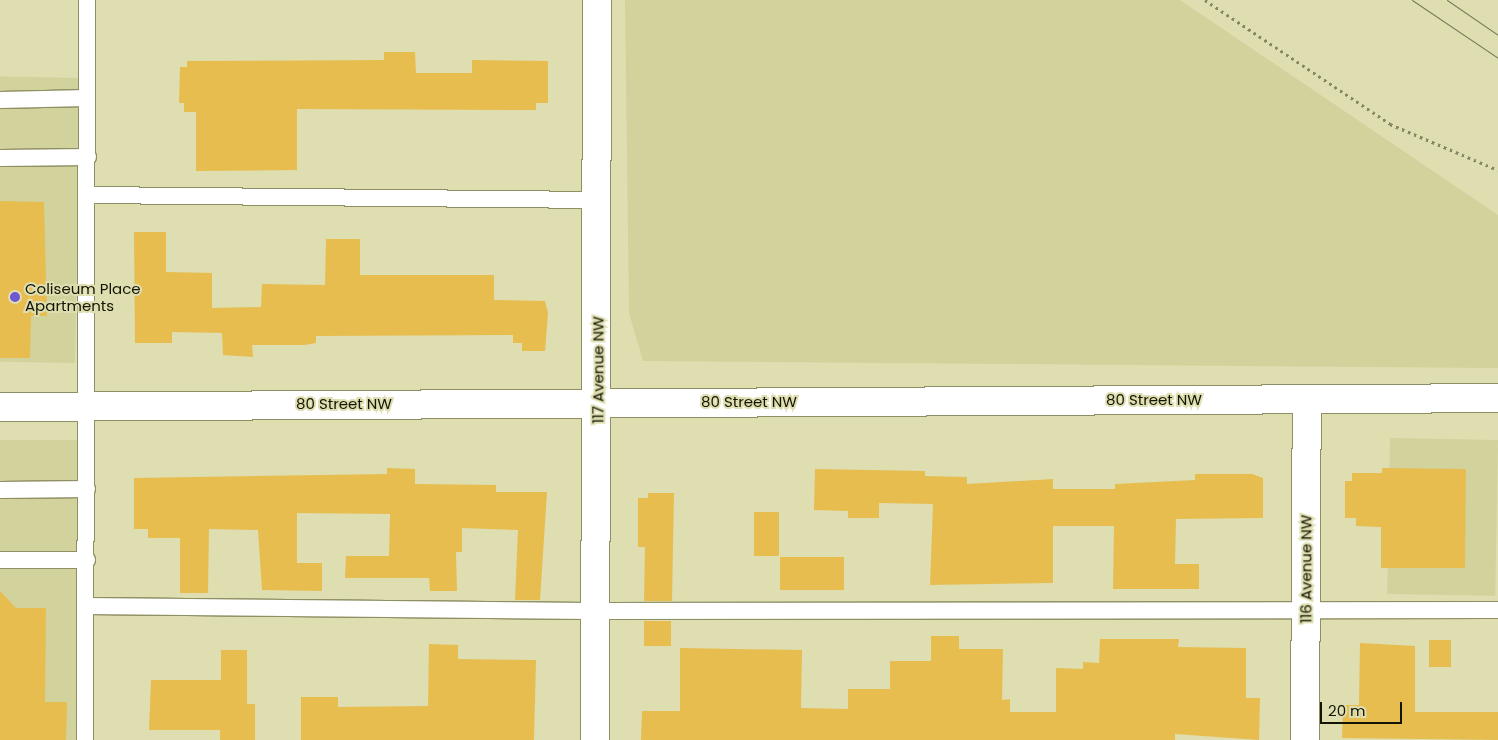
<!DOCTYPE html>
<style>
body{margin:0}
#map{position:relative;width:1498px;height:740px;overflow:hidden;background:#dedeb1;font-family:Poppins,sans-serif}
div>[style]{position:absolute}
.built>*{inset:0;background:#d2d29d;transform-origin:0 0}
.building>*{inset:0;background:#e7bd50;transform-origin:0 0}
.path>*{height:3px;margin-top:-1.5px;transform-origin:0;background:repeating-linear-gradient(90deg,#868665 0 2.5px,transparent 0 6.5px)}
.roads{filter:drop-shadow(1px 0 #8f8f64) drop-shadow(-1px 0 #8f8f64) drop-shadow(0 1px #8f8f64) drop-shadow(0 -1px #8f8f64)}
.lane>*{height:16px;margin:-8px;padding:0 8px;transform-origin:8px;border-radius:8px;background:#fff}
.street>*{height:28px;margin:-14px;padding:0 14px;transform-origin:14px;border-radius:14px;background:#fff}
.secondary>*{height:28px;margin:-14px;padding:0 14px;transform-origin:14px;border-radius:14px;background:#fff}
.tram>*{height:1px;margin:-0.5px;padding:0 0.5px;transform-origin:0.5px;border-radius:0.5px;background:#79795a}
.dots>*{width:14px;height:14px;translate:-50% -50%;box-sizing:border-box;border:2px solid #dedeb1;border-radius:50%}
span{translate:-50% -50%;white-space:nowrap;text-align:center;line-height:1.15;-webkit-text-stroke:4px #dedeb1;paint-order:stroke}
.poi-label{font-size:15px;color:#141404}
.left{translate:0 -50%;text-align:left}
.street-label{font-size:15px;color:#141404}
.scale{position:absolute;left:1320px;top:702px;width:82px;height:22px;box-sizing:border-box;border:2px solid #141404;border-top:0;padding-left:6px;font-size:15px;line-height:18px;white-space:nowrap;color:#141404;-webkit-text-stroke:4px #dedeb1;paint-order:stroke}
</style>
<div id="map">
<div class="built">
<div style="clip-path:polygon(625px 0,1180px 0,1498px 215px,1498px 368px,643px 361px,629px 313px)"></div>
<div style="left:80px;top:78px;width:285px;height:80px;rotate:91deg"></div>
<div style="left:1390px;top:438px;width:108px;height:156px;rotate:1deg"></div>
<div style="left:78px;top:440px;width:300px;height:78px;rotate:90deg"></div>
</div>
<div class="building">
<div style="clip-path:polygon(384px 52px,415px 52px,416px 73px,472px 73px,472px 60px,548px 61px,548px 103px,536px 103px,536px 110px,297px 109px,297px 170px,196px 171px,196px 112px,184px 112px,184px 103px,179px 103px,180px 67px,187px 67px,187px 61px,384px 60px)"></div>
<div style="clip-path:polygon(0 201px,44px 202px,47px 316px,31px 316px,30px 358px,0 358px)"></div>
<div style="clip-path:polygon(134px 232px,166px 232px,166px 272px,212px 273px,212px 308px,261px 307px,262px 284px,325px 285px,326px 239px,360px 239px,360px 275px,494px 275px,494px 300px,545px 301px,548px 313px,545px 351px,522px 351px,522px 343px,513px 343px,513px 335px,316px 336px,316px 343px,305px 345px,252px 345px,253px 357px,223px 355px,222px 333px,172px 332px,172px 343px,135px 343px)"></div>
<div style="clip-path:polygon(387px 468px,415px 469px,415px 484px,496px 485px,496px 492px,547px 492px,540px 600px,515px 600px,518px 530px,462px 528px,462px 552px,456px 552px,457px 591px,430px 591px,429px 578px,345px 578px,346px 556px,389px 556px,390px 514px,297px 513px,297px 563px,322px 563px,322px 591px,262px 590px,258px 530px,209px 529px,208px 593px,180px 593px,180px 538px,148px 538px,148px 529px,134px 529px,134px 478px,387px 474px)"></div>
<div style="clip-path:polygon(1382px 468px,1466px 469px,1465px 568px,1381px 568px,1381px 527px,1356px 526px,1356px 518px,1345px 518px,1345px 481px,1352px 481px,1352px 473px,1382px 473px)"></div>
<div style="clip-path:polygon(815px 469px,925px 471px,925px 476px,967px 477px,967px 484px,1053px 479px,1053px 489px,1115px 489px,1115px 484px,1195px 480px,1195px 474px,1252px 474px,1263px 478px,1263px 518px,1176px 519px,1175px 564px,1199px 564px,1199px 589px,1113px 589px,1114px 526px,1053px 526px,1053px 583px,930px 585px,933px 504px,879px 503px,879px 518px,848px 518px,848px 511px,814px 510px)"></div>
<div style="clip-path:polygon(648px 493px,674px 493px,672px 601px,644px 601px,645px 547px,638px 547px,638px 498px,648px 498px)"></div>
<div style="left:754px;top:512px;width:25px;height:44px"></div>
<div style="left:780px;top:557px;width:64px;height:33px"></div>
<div style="clip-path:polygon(0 591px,16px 608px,46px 608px,45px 702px,67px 702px,66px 740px,0 740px)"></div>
<div style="left:644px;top:621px;width:27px;height:25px"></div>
<div style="clip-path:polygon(931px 636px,959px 636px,959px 649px,1003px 649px,1002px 700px,1010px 699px,1010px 712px,1056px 712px,1056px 668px,1083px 669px,1083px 662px,1099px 663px,1100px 639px,1179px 639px,1178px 647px,1246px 648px,1246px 698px,1260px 698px,1259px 740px,1175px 734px,1175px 740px,641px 740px,642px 711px,680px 711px,680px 648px,802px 650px,801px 708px,848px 709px,848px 689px,890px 689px,890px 661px,931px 661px)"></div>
<div style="left:1429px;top:640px;width:22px;height:27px"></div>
<div style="clip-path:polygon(1360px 643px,1415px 646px,1415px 712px,1498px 712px,1498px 740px,1342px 738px,1343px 705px,1359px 705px)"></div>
<div style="clip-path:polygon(429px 644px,458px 645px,458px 659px,536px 660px,534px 740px,301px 740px,301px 697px,338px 697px,338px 707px,428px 706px)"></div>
<div style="clip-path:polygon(221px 650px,247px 650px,247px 704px,255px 704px,255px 740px,220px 740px,220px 730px,149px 730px,151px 680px,221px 680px)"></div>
</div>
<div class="path">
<div style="left:1205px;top:0;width:223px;rotate:33.8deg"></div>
<div style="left:1390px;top:124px;width:117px;rotate:23.1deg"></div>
</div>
<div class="roads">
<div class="lane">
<div style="left:0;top:100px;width:87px;rotate:-1.3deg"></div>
<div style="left:0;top:158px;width:88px;rotate:-0.7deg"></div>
<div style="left:88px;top:195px;width:510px;rotate:0.56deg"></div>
<div style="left:0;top:490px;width:87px;rotate:-0.7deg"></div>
<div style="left:0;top:560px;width:87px"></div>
<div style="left:86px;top:606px;width:510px;rotate:0.56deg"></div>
<div style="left:596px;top:611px;width:902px;rotate:-0.06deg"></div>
<div style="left:85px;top:740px;width:740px;rotate:-89.85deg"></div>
</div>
<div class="street">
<div style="left:595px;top:740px;width:740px;rotate:-89.85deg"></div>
<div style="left:1305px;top:740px;width:341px;rotate:-89.7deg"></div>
</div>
<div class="secondary">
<div style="left:0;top:407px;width:1498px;rotate:-0.34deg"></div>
</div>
</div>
<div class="tram">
<div style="left:1412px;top:0;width:104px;rotate:34deg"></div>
<div style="left:1447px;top:0;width:62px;rotate:34.5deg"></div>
</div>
<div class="dots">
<div style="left:15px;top:297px;background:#6f57d1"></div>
</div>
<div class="poi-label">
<span class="left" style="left:25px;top:297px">Coliseum Place<br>Apartments</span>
</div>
<div class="street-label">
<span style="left:598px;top:370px;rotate:-90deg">117 Avenue NW</span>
<span style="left:1154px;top:400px">80 Street NW</span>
<span style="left:749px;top:402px">80 Street NW</span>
<span style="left:344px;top:404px">80 Street NW</span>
<span style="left:1306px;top:569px;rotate:-90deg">116 Avenue NW</span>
</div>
<div class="scale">20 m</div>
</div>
